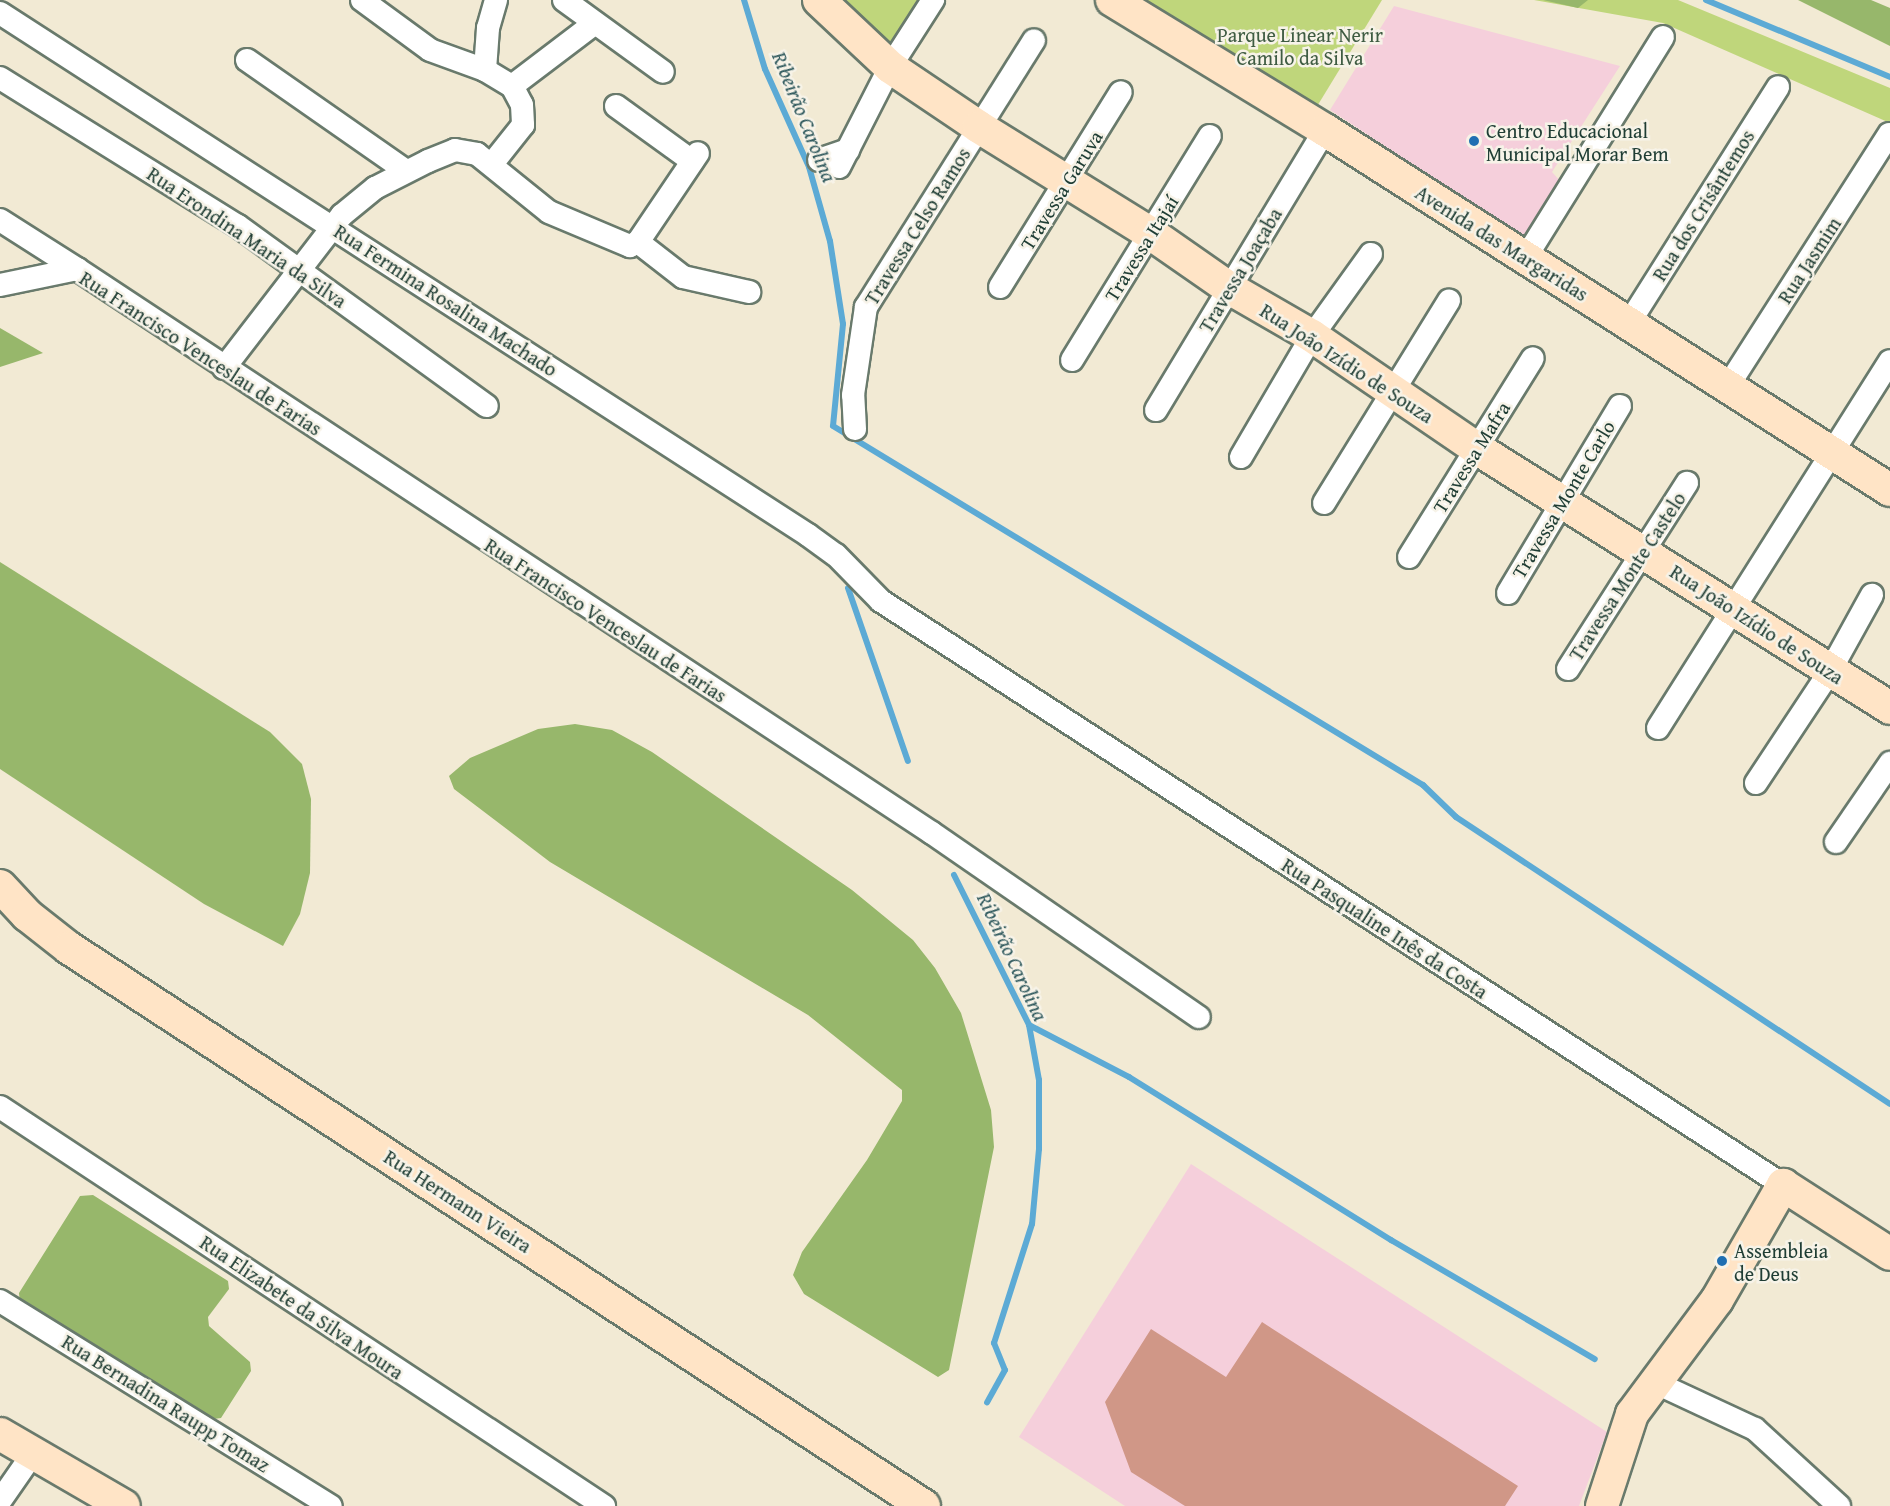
<!DOCTYPE html>
<meta charset="utf-8">
<style>
body{margin:0}
#map{position:relative;width:1890px;height:1506px;overflow:hidden;background:#f2ead4;font-family:"Gentium Book Plus",serif}
div>[style]{position:absolute}
.built>*{inset:0;background:#f5cfdb}
.green>*{inset:0;background:#bfd67b}
.forest>*{inset:0;background:#97b76b}
.stream>*{height:6px;margin:-3px;padding:0 3px;transform-origin:3px;border-radius:3px;background:#5caad5}
.building>*{inset:0;background:#d09787}
.roads{filter:drop-shadow(2px 0 #697a6c) drop-shadow(-2px 0 #697a6c) drop-shadow(0 2px #697a6c) drop-shadow(0 -2px #697a6c)}
.street>*{height:22px;margin:-11px;padding:0 11px;transform-origin:11px;border-radius:11px;background:#fff}
.secondary>*{height:32px;margin:-16px;padding:0 16px;transform-origin:16px;border-radius:16px;background:#ffe4c6}
.dots>*{width:16px;height:16px;translate:-50% -50%;box-sizing:border-box;border:3px solid #f7f3e8;border-radius:50%}
span{translate:-50% -50%;white-space:nowrap;text-align:center;line-height:1.15;-webkit-text-stroke:5px #f7f3e8;paint-order:stroke}
.park-label{font-size:20px;color:#3f5c42}
.poi-label{font-size:20px;color:#1f3d34}
.left{translate:0 -50%;text-align:left}
.street-label{font-size:20px;color:#1f3d34}
.water-label{font-size:21px;color:#2e585c;font-style:italic}
</style>
<div id="map">
<div class="built">
<div style="clip-path:polygon(1394px 6px,1620px 66px,1552px 172px,1561px 182px,1524px 237px,1330px 110px)"></div>
<div style="clip-path:polygon(1191px 1164px,1607px 1432px,1579px 1506px,1125px 1506px,1019px 1437px)"></div>
</div>
<div class="green">
<div style="clip-path:polygon(841px 0,919px 0,892px 45px)"></div>
<div style="clip-path:polygon(1135px 0,1382px 0,1316px 108px)"></div>
<div style="clip-path:polygon(1534px 0,1678px 0,1890px 88px,1890px 123px,1663px 23px)"></div>
</div>
<div class="forest">
<div style="clip-path:polygon(1543px 0,1588px 0,1578px 8px)"></div>
<div style="clip-path:polygon(1798px 0,1871px 0,1890px 8px,1890px 46px)"></div>
<div style="clip-path:polygon(0 328px,43px 353px,0 367px)"></div>
<div style="clip-path:polygon(0 562px,270px 732px,302px 764px,311px 799px,310px 873px,300px 914px,283px 946px,204px 904px,0 769px)"></div>
<div style="clip-path:polygon(575px 724px,612px 730px,652px 752px,852px 890px,913px 940px,935px 968px,961px 1013px,991px 1110px,994px 1147px,949px 1370px,938px 1377px,804px 1294px,793px 1275px,802px 1252px,867px 1160px,902px 1101px,902px 1090px,808px 1015px,550px 862px,454px 789px,449px 776px,470px 758px,538px 729px)"></div>
<div style="clip-path:polygon(93px 1195px,228px 1281px,229px 1289px,208px 1317px,209px 1326px,250px 1362px,251px 1371px,221px 1418px,206px 1420px,20px 1304px,19px 1293px,80px 1196px)"></div>
</div>
<div class="stream">
<div style="left:744px;top:0;width:72px;rotate:73.1deg"></div>
<div style="left:765px;top:69px;width:107px;rotate:65.8deg"></div>
<div style="left:809px;top:167px;width:77px;rotate:74.2deg"></div>
<div style="left:830px;top:241px;width:84px;rotate:81.1deg"></div>
<div style="left:843px;top:324px;width:102px;rotate:95.6deg"></div>
<div style="left:833px;top:426px;width:691px;rotate:31.32deg"></div>
<div style="left:1423px;top:785px;width:46px;rotate:44.1deg"></div>
<div style="left:1456px;top:817px;width:520px;rotate:33.48deg"></div>
<div style="left:1706px;top:0;width:199px;rotate:22.7deg"></div>
<div style="left:848px;top:588px;width:183px;rotate:70.9deg"></div>
<div style="left:954px;top:875px;width:168px;rotate:63.4deg"></div>
<div style="left:1029px;top:1025px;width:56px;rotate:79.7deg"></div>
<div style="left:1039px;top:1080px;width:69px;rotate:90deg"></div>
<div style="left:1039px;top:1149px;width:75px;rotate:95.3deg"></div>
<div style="left:1032px;top:1224px;width:125px;rotate:107.7deg"></div>
<div style="left:994px;top:1343px;width:29px;rotate:68deg"></div>
<div style="left:1005px;top:1370px;width:37px;rotate:119deg"></div>
<div style="left:1029px;top:1025px;width:113px;rotate:27.5deg"></div>
<div style="left:1129px;top:1077px;width:309px;rotate:31.9deg"></div>
<div style="left:1391px;top:1240px;width:236px;rotate:30.3deg"></div>
</div>
<div class="building">
<div style="clip-path:polygon(1262px 1322px,1518px 1486px,1505px 1506px,1185px 1506px,1131px 1472px,1105px 1402px,1151px 1329px,1226px 1377px)"></div>
</div>
<div class="roads">
<div class="street">
<div style="left:362px;top:0;width:84px;rotate:36.3deg"></div>
<div style="left:430px;top:50px;width:59px;rotate:20deg"></div>
<div style="left:485px;top:70px;width:31px;rotate:31deg"></div>
<div style="left:512px;top:86px;width:21px;rotate:62deg"></div>
<div style="left:522px;top:105px;width:20px;rotate:87deg"></div>
<div style="left:523px;top:125px;width:50px;rotate:128.5deg"></div>
<div style="left:564px;top:0;width:122px;rotate:36deg"></div>
<div style="left:0;top:13px;width:962px;rotate:32.86deg"></div>
<div style="left:808px;top:535px;width:34px;rotate:36deg"></div>
<div style="left:836px;top:555px;width:64px;rotate:45.6deg"></div>
<div style="left:881px;top:601px;width:1075px;rotate:32.92deg"></div>
<div style="left:247px;top:60px;width:194px;rotate:34.9deg"></div>
<div style="left:485px;top:70px;width:42px;rotate:-85.9deg"></div>
<div style="left:488px;top:28px;width:29px;rotate:-74deg"></div>
<div style="left:0;top:78px;width:280px;rotate:31.9deg"></div>
<div style="left:238px;top:226px;width:307px;rotate:35.9deg"></div>
<div style="left:512px;top:86px;width:104px;rotate:-37.2deg"></div>
<div style="left:616px;top:106px;width:94px;rotate:35.9deg"></div>
<div style="left:819px;top:160px;width:31px;rotate:-19deg"></div>
<div style="left:839px;top:167px;width:112px;rotate:-63deg"></div>
<div style="left:890px;top:67px;width:80px;rotate:-57.3deg"></div>
<div style="left:0;top:220px;width:91px;rotate:32.5deg"></div>
<div style="left:638px;top:242px;width:57px;rotate:37.9deg"></div>
<div style="left:683px;top:277px;width:68px;rotate:12.8deg"></div>
<div style="left:1526px;top:257px;width:259px;rotate:-58.1deg"></div>
<div style="left:0;top:285px;width:79px;rotate:-11.7deg"></div>
<div style="left:77px;top:269px;width:1024px;rotate:33.41deg"></div>
<div style="left:932px;top:833px;width:324px;rotate:34.6deg"></div>
<div style="left:1000px;top:287px;width:229px;rotate:-58.2deg"></div>
<div style="left:1629px;top:323px;width:279px;rotate:-57.7deg"></div>
<div style="left:1072px;top:360px;width:263px;rotate:-58.4deg"></div>
<div style="left:224px;top:368px;width:193px;rotate:-52.4deg"></div>
<div style="left:342px;top:215px;width:43px;rotate:-39.3deg"></div>
<div style="left:375px;top:188px;width:59px;rotate:-27deg"></div>
<div style="left:428px;top:161px;width:29px;rotate:-22deg"></div>
<div style="left:455px;top:150px;width:22px;rotate:10deg"></div>
<div style="left:477px;top:154px;width:92px;rotate:38.9deg"></div>
<div style="left:549px;top:212px;width:88px;rotate:22.8deg"></div>
<div style="left:630px;top:246px;width:9px;rotate:-27deg"></div>
<div style="left:638px;top:242px;width:107px;rotate:-56deg"></div>
<div style="left:1728px;top:386px;width:299px;rotate:-57.4deg"></div>
<div style="left:1156px;top:410px;width:327px;rotate:-58.9deg"></div>
<div style="left:855px;top:429px;width:34px;rotate:-93deg"></div>
<div style="left:853px;top:395px;width:89px;rotate:-81.6deg"></div>
<div style="left:866px;top:307px;width:315px;rotate:-57.8deg"></div>
<div style="left:1241px;top:457px;width:140px;rotate:-59.6deg"></div>
<div style="left:1312px;top:336px;width:101px;rotate:-54.3deg"></div>
<div style="left:1324px;top:503px;width:238px;rotate:-58.3deg"></div>
<div style="left:1409px;top:557px;width:234px;rotate:-58.1deg"></div>
<div style="left:1508px;top:593px;width:218px;rotate:-59.1deg"></div>
<div style="left:1568px;top:669px;width:221px;rotate:-57.4deg"></div>
<div style="left:1658px;top:728px;width:434px;rotate:-57.7deg"></div>
<div style="left:1756px;top:783px;width:134px;rotate:-56.5deg"></div>
<div style="left:1830px;top:671px;width:87px;rotate:-61.1deg"></div>
<div style="left:1836px;top:842px;width:96px;rotate:-55.6deg"></div>
<div style="left:0;top:1107px;width:724px;rotate:33.45deg"></div>
<div style="left:0;top:1301px;width:389px;rotate:31.8deg"></div>
<div style="left:1654px;top:1382px;width:111px;rotate:25deg"></div>
<div style="left:1755px;top:1429px;width:114px;rotate:42.5deg"></div>
<div style="left:0;top:1501px;width:56px;rotate:-55.2deg"></div>
</div>
<div class="secondary">
<div style="left:819px;top:0;width:98px;rotate:43.3deg"></div>
<div style="left:890px;top:67px;width:107px;rotate:34deg"></div>
<div style="left:979px;top:127px;width:201px;rotate:31.8deg"></div>
<div style="left:1150px;top:233px;width:96px;rotate:34.8deg"></div>
<div style="left:1229px;top:288px;width:96px;rotate:30deg"></div>
<div style="left:1312px;top:336px;width:199px;rotate:34.3deg"></div>
<div style="left:1476px;top:448px;width:489px;rotate:32.1deg"></div>
<div style="left:1112px;top:0;width:250px;rotate:31.4deg"></div>
<div style="left:1325px;top:130px;width:670px;rotate:32.5deg"></div>
<div style="left:0;top:886px;width:40px;rotate:47deg"></div>
<div style="left:27px;top:915px;width:53px;rotate:38.2deg"></div>
<div style="left:69px;top:948px;width:1021px;rotate:33.13deg"></div>
<div style="left:0;top:1434px;width:143px;rotate:30.1deg"></div>
<div style="left:1602px;top:1506px;width:97px;rotate:-71.9deg"></div>
<div style="left:1632px;top:1414px;width:142px;rotate:-53.3deg"></div>
<div style="left:1717px;top:1300px;width:133px;rotate:-60.1deg"></div>
<div style="left:1783px;top:1185px;width:127px;rotate:32.8deg"></div>
</div>
</div>
<div class="dots">
<div style="left:1474px;top:141px;background:#1f6fb2"></div>
<div style="left:1722px;top:1261px;background:#1f6fb2"></div>
</div>
<div class="park-label">
<span style="left:1300px;top:46px">Parque Linear Nerir<br>Camilo da Silva</span>
</div>
<div class="poi-label">
<span class="left" style="left:1486px;top:142px">Centro Educacional<br>Municipal Morar Bem</span>
<span class="left" style="left:1734px;top:1262px">Assembleia<br>de Deus</span>
</div>
<div class="street-label">
<span style="left:1061px;top:190px;rotate:-58deg">Travessa Garuva</span>
<span style="left:1703px;top:205px;rotate:-58deg">Rua dos Crisântemos</span>
<span style="left:917px;top:226px;rotate:-58deg">Travessa Celso Ramos</span>
<span style="left:247px;top:237px;rotate:34deg">Rua Erondina Maria da Silva</span>
<span style="left:1502px;top:243px;rotate:32deg">Avenida das Margaridas</span>
<span style="left:1141px;top:248px;rotate:-58deg">Travessa Itajaí</span>
<span style="left:1809px;top:260px;rotate:-57deg">Rua Jasmim</span>
<span style="left:1240px;top:270px;rotate:-59deg">Travessa Joaçaba</span>
<span style="left:446px;top:300px;rotate:33deg">Rua Fermina Rosalina Machado</span>
<span style="left:201px;top:353px;rotate:33deg">Rua Francisco Venceslau de Farias</span>
<span style="left:1347px;top:363px;rotate:33deg">Rua João Izídio de Souza</span>
<span style="left:1471px;top:457px;rotate:-58deg">Travessa Mafra</span>
<span style="left:1563px;top:499px;rotate:-59deg">Travessa Monte Carlo</span>
<span style="left:1627px;top:576px;rotate:-57deg">Travessa Monte Castelo</span>
<span style="left:606px;top:620px;rotate:33deg">Rua Francisco Venceslau de Farias</span>
<span style="left:1757px;top:624px;rotate:33deg">Rua João Izídio de Souza</span>
<span style="left:1385px;top:928px;rotate:33deg">Rua Pasqualine Inês da Costa</span>
<span style="left:458px;top:1201px;rotate:33deg">Rua Hermann Vieira</span>
<span style="left:302px;top:1307px;rotate:34deg">Rua Elizabete da Silva Moura</span>
<span style="left:166px;top:1403px;rotate:32deg">Rua Bernadina Raupp Tomaz</span>
</div>
<div class="water-label">
<span style="left:804px;top:117px;rotate:68deg">Ribeirão Carolina</span>
<span style="left:1012px;top:957px;rotate:65deg">Ribeirão Carolina</span>
</div>
</div>
